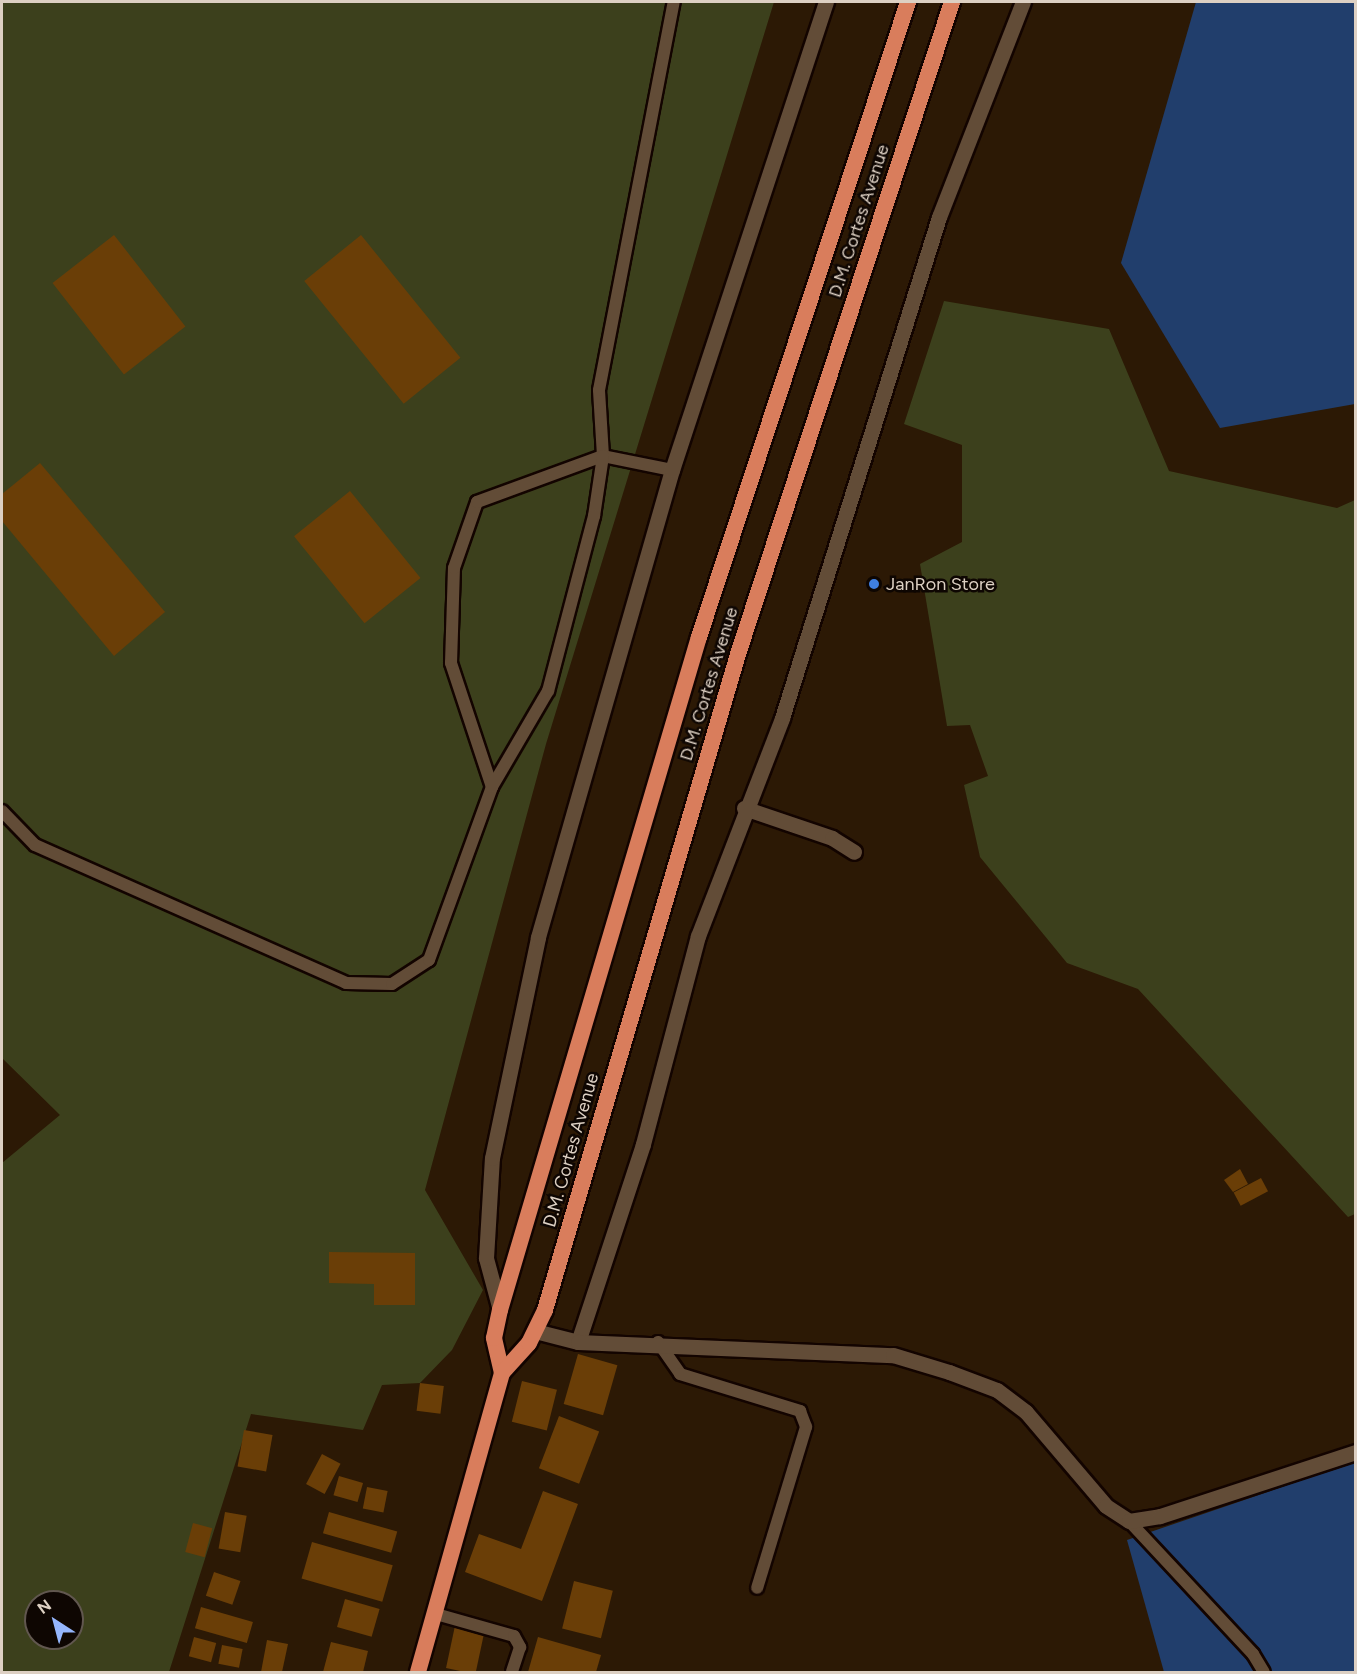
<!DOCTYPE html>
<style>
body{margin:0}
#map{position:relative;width:1357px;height:1674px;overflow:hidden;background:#2c1905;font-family:Figtree,sans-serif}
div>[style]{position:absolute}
.green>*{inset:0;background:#3c401c}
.water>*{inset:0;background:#213e6c}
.building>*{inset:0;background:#6a3e07;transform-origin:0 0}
.roads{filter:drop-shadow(2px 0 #130400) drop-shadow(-2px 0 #130400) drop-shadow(0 2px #130400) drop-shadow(0 -2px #130400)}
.service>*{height:12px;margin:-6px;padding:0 6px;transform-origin:6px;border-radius:6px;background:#624c37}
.minor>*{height:15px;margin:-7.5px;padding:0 7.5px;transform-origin:7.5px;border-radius:7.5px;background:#624c37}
.tertiary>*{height:15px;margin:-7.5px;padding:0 7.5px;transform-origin:7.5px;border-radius:7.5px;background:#624c37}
.trunk>*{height:16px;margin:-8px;padding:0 8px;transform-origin:8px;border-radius:8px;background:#d97d5c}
.dots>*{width:16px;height:16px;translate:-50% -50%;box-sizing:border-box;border:3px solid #0e0602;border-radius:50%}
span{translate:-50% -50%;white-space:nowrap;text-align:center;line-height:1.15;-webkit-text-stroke:5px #0e0602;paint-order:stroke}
.street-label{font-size:18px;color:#ddd0c3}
.poi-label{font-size:18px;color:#ddd0c3}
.left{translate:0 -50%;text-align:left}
.frame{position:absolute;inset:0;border:3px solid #ddd0c3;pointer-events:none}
.north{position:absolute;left:24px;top:1590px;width:60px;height:60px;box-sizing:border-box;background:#0e0602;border:2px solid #61574f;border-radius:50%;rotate:324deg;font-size:16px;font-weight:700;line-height:24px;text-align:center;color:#ddd0c3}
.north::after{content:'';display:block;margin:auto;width:21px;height:27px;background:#95b6fd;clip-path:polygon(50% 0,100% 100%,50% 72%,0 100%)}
</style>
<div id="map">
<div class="green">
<div style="clip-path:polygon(evenodd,2px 2px,774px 2px,546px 744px,425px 1190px,483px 1290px,452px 1350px,420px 1383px,382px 1385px,363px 1430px,251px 1414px,169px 1672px,2px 1672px,2px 1163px,60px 1115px,2px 1058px,2px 2px,36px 1602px,72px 1602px,72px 1638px,36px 1638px,36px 1602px)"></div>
<div style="clip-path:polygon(944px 301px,1109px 329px,1169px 471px,1337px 508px,1355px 500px,1355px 1214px,1348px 1217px,1138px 989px,1067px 963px,980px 857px,964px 785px,988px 776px,970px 725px,947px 726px,920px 564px,962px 542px,962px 445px,904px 424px)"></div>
</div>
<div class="water">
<div style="clip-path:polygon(1196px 2px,1355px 2px,1355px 404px,1220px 428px,1121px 263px)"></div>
<div style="clip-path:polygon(1355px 1462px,1355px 1672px,1164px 1672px,1127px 1540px)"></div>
</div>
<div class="building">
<div style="left:114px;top:235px;width:116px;height:78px;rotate:52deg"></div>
<div style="left:361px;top:235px;width:158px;height:73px;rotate:51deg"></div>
<div style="clip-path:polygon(40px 463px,165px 612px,114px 656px,2px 521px,2px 494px)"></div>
<div style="left:350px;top:491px;width:112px;height:72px;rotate:51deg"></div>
<div style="clip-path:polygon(1240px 1169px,1248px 1184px,1233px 1192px,1224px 1180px)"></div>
<div style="left:1261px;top:1178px;width:15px;height:31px;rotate:62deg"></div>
<div style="clip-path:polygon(329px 1252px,415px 1253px,415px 1305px,374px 1305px,374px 1284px,329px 1283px)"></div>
<div style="left:578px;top:1354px;width:41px;height:52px;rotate:16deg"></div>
<div style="left:522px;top:1381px;width:36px;height:42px;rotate:14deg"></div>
<div style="left:420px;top:1383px;width:24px;height:28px;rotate:7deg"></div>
<div style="left:559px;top:1416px;width:43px;height:56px;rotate:21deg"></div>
<div style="left:244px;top:1430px;width:29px;height:37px;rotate:10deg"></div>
<div style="left:322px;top:1454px;width:21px;height:34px;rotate:28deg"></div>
<div style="left:339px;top:1476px;width:25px;height:20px;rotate:16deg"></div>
<div style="left:367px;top:1487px;width:21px;height:22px;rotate:11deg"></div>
<div style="clip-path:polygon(543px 1491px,578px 1504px,542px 1601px,465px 1572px,479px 1534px,521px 1549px)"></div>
<div style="left:225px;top:1512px;width:22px;height:37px;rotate:10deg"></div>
<div style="left:329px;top:1512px;width:71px;height:22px;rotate:16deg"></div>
<div style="left:193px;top:1523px;width:20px;height:30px;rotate:15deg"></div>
<div style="left:312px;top:1542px;width:84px;height:38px;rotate:16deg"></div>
<div style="left:214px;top:1572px;width:28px;height:25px;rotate:19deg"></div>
<div style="left:574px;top:1581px;width:40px;height:49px;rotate:14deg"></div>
<div style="left:345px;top:1599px;width:36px;height:29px;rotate:16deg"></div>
<div style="left:201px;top:1607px;width:54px;height:22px;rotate:16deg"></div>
<div style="left:456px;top:1621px;width:30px;height:48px;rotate:12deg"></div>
<div style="left:194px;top:1637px;width:23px;height:20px;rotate:15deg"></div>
<div style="clip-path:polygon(538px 1637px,601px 1655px,596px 1672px,528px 1672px)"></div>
<div style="clip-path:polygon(267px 1640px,288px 1644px,282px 1672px,261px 1672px)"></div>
<div style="clip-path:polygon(331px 1642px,368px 1651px,363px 1672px,323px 1672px)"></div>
<div style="left:222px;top:1645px;width:21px;height:19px;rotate:11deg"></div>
</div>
<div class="roads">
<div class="service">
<div style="left:672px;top:470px;width:70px;rotate:-168.5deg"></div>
<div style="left:603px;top:456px;width:66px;rotate:-93.5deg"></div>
<div style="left:599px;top:390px;width:395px;rotate:-79.1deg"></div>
<div style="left:2px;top:811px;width:47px;rotate:45.9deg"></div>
<div style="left:35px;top:845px;width:340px;rotate:23.9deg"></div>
<div style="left:346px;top:983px;width:46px;rotate:1.2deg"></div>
<div style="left:392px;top:984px;width:44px;rotate:-33deg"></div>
<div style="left:429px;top:960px;width:184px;rotate:-70deg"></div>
<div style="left:492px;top:787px;width:131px;rotate:-108.3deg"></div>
<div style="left:451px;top:663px;width:95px;rotate:-88.2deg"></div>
<div style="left:454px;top:568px;width:70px;rotate:-70.8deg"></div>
<div style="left:477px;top:502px;width:134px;rotate:-20.1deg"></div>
<div style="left:603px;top:456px;width:61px;rotate:98.5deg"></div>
<div style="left:594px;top:516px;width:181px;rotate:104.7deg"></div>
<div style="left:548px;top:691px;width:111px;rotate:120.3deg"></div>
<div style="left:658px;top:1342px;width:39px;rotate:55deg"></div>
<div style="left:680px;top:1374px;width:126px;rotate:17.1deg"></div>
<div style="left:800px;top:1411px;width:17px;rotate:69deg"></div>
<div style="left:806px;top:1427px;width:168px;rotate:106.9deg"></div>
<div style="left:1129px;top:1521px;width:182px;rotate:47deg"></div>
<div style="left:1253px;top:1654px;width:21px;rotate:59deg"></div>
<div style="left:436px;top:1614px;width:81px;rotate:15.8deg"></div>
<div style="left:514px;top:1636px;width:13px;rotate:61deg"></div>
<div style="left:520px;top:1647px;width:26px;rotate:108deg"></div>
</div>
<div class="minor">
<div style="left:744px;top:808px;width:93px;rotate:18.8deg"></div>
<div style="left:832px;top:838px;width:26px;rotate:32deg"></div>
<div style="left:500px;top:1310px;width:54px;rotate:-105.1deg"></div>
<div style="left:486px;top:1258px;width:100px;rotate:-86.6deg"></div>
<div style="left:492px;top:1158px;width:226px;rotate:-78.2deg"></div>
<div style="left:538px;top:937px;width:486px;rotate:-74deg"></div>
<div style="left:672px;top:470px;width:493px;rotate:-71.8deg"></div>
<div style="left:578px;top:1342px;width:208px;rotate:-71.8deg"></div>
<div style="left:643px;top:1144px;width:215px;rotate:-75.2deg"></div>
<div style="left:698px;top:936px;width:234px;rotate:-68.9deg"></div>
<div style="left:782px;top:718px;width:525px;rotate:-72.6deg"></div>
<div style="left:939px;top:217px;width:231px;rotate:-68.7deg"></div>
</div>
<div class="tertiary">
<div style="left:535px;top:1331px;width:44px;rotate:14.3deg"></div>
<div style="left:578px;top:1342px;width:315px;rotate:2.4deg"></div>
<div style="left:893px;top:1355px;width:59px;rotate:16.9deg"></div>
<div style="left:949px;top:1372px;width:51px;rotate:20.6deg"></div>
<div style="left:997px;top:1390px;width:36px;rotate:37deg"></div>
<div style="left:1026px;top:1412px;width:123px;rotate:49.6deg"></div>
<div style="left:1106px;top:1506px;width:27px;rotate:33deg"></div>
<div style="left:1129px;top:1521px;width:31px;rotate:-9deg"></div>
<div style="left:1160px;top:1516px;width:206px;rotate:-18.1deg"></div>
</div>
<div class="trunk">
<div style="left:502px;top:1373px;width:36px;rotate:-103deg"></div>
<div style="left:494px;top:1338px;width:29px;rotate:-78deg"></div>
<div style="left:500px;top:1310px;width:702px;rotate:-73.53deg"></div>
<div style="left:699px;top:637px;width:669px;rotate:-71.78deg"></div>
<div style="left:418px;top:1672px;width:311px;rotate:-74.3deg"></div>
<div style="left:502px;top:1373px;width:40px;rotate:-48deg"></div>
<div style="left:529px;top:1343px;width:37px;rotate:-64deg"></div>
<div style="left:545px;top:1310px;width:687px;rotate:-73.6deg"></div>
<div style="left:739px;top:651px;width:683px;rotate:-71.83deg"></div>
</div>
</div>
<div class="dots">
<div style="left:874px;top:584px;background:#3f7fe0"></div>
</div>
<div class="street-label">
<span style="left:859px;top:221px;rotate:-72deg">D.M. Cortes Avenue</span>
<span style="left:709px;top:684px;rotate:-73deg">D.M. Cortes Avenue</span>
<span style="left:571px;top:1150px;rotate:-74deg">D.M. Cortes Avenue</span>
</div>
<div class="poi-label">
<span class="left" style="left:886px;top:584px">JanRon Store</span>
</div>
<div class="frame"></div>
<div class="north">N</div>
</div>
